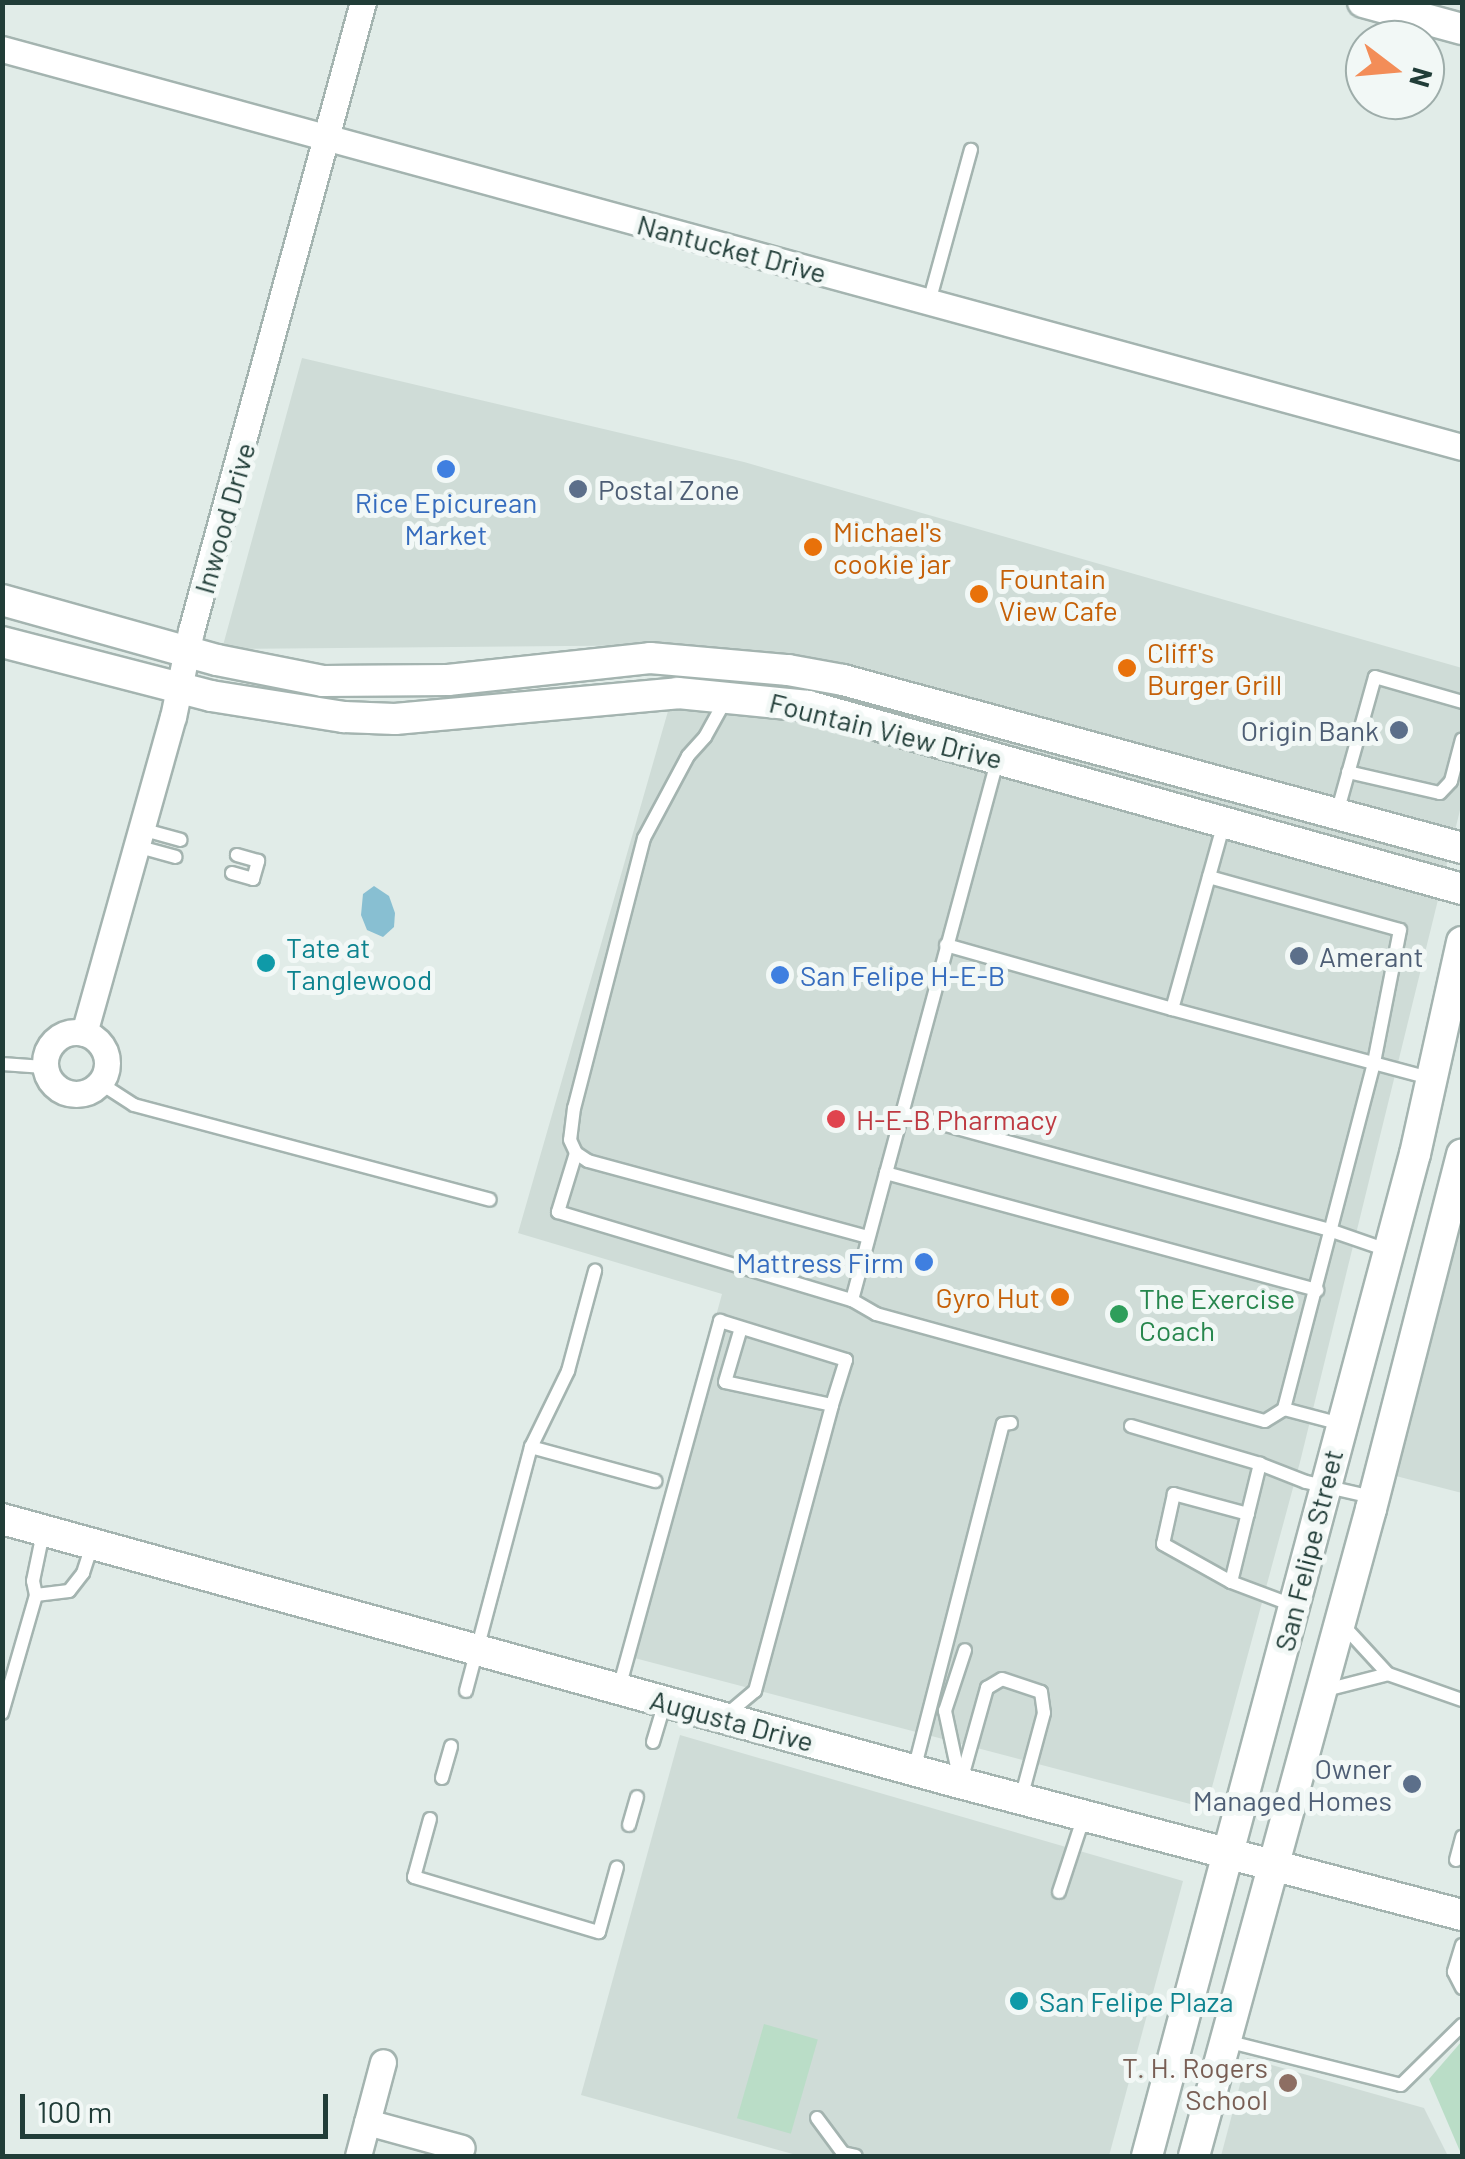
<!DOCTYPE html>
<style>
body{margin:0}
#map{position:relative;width:1465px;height:2159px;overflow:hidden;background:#e1ece8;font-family:Barlow,sans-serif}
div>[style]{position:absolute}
.built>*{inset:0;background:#cfdcd7}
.green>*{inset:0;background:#baddc7;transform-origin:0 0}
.water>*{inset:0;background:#88bfd2}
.roads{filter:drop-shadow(2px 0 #a4b4b0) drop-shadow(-2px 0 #a4b4b0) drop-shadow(0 2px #a4b4b0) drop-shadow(0 -2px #a4b4b0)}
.lane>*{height:12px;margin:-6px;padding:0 6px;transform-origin:6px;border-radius:6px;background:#fff}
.street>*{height:25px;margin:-12.5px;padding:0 12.5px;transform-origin:12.5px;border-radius:12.5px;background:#fff}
.street>.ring{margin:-12.5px;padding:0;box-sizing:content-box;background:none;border:25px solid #fff;border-radius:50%}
.secondary>*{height:30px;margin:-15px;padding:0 15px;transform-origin:15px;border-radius:15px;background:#fff}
.dots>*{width:28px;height:28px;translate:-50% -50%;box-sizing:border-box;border:5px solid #f2f8f6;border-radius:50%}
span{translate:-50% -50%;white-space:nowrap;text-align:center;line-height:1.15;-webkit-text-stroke:10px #f2f8f6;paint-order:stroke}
.street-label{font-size:28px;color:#213d38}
.service-label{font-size:28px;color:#4e5e75}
.left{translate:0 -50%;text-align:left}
.right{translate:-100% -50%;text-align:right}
.shop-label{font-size:28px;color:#366cbe}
.food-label{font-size:28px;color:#c56008}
.culture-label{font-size:28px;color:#0d838f}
.health-label{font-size:28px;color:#be3a42}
.leisure-label{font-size:28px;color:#27864d}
.education-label{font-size:28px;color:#785e54}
.frame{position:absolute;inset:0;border:5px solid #213d38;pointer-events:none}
.north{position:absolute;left:1345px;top:20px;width:100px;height:100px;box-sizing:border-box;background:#f2f8f6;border:2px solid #9eadaa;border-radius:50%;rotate:106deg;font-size:28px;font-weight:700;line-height:40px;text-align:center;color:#213d38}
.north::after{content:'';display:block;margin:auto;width:35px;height:45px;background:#f38d58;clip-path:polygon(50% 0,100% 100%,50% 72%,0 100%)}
.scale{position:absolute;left:20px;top:2094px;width:308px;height:45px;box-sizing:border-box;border:5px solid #213d38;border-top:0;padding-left:12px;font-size:30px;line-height:35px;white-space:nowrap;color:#213d38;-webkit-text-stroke:8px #f2f8f6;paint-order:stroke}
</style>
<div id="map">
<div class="built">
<div style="clip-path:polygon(302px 358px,744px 462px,1462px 668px,1462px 802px,1300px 1462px,1208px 1802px,1194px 1805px,623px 1655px,722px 1294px,518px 1233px,687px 645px,222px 649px)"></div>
<div style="clip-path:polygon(1462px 1195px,1462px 1493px,1392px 1475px)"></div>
<div style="clip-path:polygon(680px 1735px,1183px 1881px,1109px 2156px,800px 2156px,581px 2095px)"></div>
<div style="clip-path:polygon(1247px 2058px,1424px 2108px,1448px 2156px,1221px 2156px)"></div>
</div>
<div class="green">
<div style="left:764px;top:2024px;width:56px;height:98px;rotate:16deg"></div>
<div style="clip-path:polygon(1462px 2041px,1462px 2156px,1429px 2079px)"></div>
</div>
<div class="water">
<div style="clip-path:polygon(374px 886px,389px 896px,395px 913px,394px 927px,383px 937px,367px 930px,361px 915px,363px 894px)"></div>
</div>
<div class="roads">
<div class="lane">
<div style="left:929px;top:302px;width:158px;rotate:-74.6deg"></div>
<div style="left:726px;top:699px;width:43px;rotate:118.9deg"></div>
<div style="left:705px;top:737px;width:25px;rotate:132deg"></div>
<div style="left:688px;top:756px;width:93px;rotate:118.2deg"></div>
<div style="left:644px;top:838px;width:279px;rotate:104.5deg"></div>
<div style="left:574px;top:1108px;width:32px;rotate:97deg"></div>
<div style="left:570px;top:1140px;width:14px;rotate:65deg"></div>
<div style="left:576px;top:1153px;width:14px;rotate:34deg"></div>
<div style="left:588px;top:1161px;width:290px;rotate:15.2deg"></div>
<div style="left:998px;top:758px;width:430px;rotate:105.1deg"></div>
<div style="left:886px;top:1173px;width:447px;rotate:15.2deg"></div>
<div style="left:1348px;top:772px;width:94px;rotate:12.9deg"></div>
<div style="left:1440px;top:793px;width:16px;rotate:-47deg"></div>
<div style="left:1451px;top:781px;width:43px;rotate:-75.3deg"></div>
<div style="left:1337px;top:813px;width:141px;rotate:-74.4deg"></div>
<div style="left:1375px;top:677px;width:91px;rotate:16deg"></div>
<div style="left:1224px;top:823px;width:193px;rotate:105.6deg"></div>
<div style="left:1172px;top:1009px;width:270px;rotate:15deg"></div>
<div style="left:141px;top:829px;width:41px;rotate:15.4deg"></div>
<div style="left:136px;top:846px;width:41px;rotate:15.4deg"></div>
<div style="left:232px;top:873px;width:22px;rotate:16deg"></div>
<div style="left:253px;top:879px;width:19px;rotate:-74deg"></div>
<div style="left:258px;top:861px;width:22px;rotate:-164deg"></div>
<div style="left:1209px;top:877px;width:198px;rotate:15.5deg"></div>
<div style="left:1400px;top:930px;width:136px;rotate:101.1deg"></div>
<div style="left:1374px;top:1063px;width:358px;rotate:104.6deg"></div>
<div style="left:1284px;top:1409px;width:59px;rotate:14.7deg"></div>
<div style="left:946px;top:945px;width:235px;rotate:15.8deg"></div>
<div style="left:2px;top:1064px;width:42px;rotate:4.1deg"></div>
<div style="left:100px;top:1083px;width:40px;rotate:32.9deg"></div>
<div style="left:134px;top:1105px;width:368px;rotate:14.9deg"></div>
<div style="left:902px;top:1113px;width:446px;rotate:15.3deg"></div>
<div style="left:1332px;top:1231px;width:58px;rotate:19.1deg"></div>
<div style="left:576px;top:1153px;width:62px;rotate:107deg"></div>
<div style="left:558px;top:1212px;width:307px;rotate:16.7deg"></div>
<div style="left:852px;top:1300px;width:28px;rotate:30deg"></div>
<div style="left:876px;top:1314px;width:403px;rotate:15.4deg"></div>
<div style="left:1265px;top:1421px;width:22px;rotate:-32deg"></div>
<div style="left:852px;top:1300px;width:131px;rotate:-75deg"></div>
<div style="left:1131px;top:1426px;width:134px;rotate:16.4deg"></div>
<div style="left:531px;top:1447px;width:129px;rotate:15.3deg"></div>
<div style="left:1248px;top:1514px;width:77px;rotate:-164.9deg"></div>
<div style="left:1174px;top:1494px;width:51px;rotate:102.4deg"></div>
<div style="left:1163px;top:1544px;width:78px;rotate:29.2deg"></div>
<div style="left:1231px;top:1582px;width:65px;rotate:20.7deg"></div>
<div style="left:43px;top:1533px;width:49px;rotate:101.8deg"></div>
<div style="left:33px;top:1581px;width:14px;rotate:78deg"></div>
<div style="left:36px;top:1595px;width:33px;rotate:-7deg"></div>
<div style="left:69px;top:1591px;width:23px;rotate:-52deg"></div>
<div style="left:83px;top:1573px;width:28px;rotate:-72deg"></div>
<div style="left:1231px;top:1582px;width:122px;rotate:-76.2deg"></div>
<div style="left:1260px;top:1464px;width:49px;rotate:21.4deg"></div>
<div style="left:1306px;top:1482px;width:68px;rotate:12.8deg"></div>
<div style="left:1342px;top:1624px;width:68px;rotate:47.4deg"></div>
<div style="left:1388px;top:1674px;width:78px;rotate:19.4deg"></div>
<div style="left:619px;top:1688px;width:381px;rotate:-74.6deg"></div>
<div style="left:720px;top:1321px;width:132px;rotate:17.2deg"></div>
<div style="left:846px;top:1360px;width:47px;rotate:107.3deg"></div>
<div style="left:466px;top:1691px;width:253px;rotate:-75.1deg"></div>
<div style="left:531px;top:1447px;width:85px;rotate:-64deg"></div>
<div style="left:568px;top:1371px;width:104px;rotate:-74.9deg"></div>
<div style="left:1322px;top:1691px;width:68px;rotate:-14.4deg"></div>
<div style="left:2px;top:1713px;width:123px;rotate:-73.9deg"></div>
<div style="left:725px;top:1716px;width:39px;rotate:-40deg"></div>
<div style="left:755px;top:1691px;width:296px;rotate:-74.9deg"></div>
<div style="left:832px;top:1405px;width:109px;rotate:-167.9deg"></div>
<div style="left:725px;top:1382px;width:56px;rotate:-73.5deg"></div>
<div style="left:653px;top:1742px;width:42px;rotate:-73.3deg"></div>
<div style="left:914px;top:1770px;width:357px;rotate:-75.6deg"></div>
<div style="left:1003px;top:1424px;width:8px;rotate:-7deg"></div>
<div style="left:442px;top:1778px;width:33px;rotate:-74deg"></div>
<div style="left:960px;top:1781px;width:72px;rotate:-102.1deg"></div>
<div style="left:945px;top:1711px;width:64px;rotate:-71.8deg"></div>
<div style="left:961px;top:1781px;width:97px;rotate:-74.4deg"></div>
<div style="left:987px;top:1688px;width:17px;rotate:-31deg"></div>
<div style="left:1002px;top:1679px;width:41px;rotate:18.4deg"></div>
<div style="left:1041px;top:1692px;width:21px;rotate:82deg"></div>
<div style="left:1044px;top:1713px;width:88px;rotate:105.1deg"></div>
<div style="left:430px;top:1819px;width:60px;rotate:105.4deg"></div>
<div style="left:414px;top:1877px;width:193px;rotate:16.6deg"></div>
<div style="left:599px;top:1932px;width:67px;rotate:-74.5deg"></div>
<div style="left:629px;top:1825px;width:29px;rotate:-74deg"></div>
<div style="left:1456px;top:1860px;width:24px;rotate:-75deg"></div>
<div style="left:1059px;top:1892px;width:80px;rotate:-71.8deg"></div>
<div style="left:1462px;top:1945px;width:28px;rotate:107deg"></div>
<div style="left:1454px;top:1972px;width:18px;rotate:63deg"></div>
<div style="left:1226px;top:2041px;width:180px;rotate:14.1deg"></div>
<div style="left:1401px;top:2085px;width:86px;rotate:-44.5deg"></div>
<div style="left:817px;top:2118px;width:44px;rotate:53.4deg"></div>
<div style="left:843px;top:2153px;width:13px;rotate:13deg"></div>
</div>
<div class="street">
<div style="left:2px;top:49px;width:1513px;rotate:15.25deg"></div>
<div class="ring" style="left:45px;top:1032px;width:37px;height:37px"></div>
<div style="left:84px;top:1033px;width:328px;rotate:-74.3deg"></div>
<div style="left:173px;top:717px;width:88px;rotate:-78.2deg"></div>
<div style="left:191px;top:631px;width:652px;rotate:-74.71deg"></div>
<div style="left:367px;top:2122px;width:98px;rotate:15.3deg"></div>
<div style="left:358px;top:2156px;width:97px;rotate:-75.1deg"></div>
</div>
<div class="secondary">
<div style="left:1363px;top:2px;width:103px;rotate:15.3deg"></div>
<div style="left:2px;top:600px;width:223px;rotate:15.6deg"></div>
<div style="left:217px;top:660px;width:108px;rotate:11.2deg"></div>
<div style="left:323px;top:681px;width:125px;rotate:-0.5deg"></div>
<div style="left:448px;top:680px;width:203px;rotate:-6.2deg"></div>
<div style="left:650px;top:658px;width:139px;rotate:5deg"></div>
<div style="left:788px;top:670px;width:56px;rotate:10.3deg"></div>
<div style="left:843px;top:680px;width:641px;rotate:15.18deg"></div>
<div style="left:2px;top:642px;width:216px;rotate:14.5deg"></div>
<div style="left:211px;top:696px;width:135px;rotate:9deg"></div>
<div style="left:344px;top:717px;width:51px;rotate:2.2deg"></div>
<div style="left:395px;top:719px;width:284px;rotate:-5.2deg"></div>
<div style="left:678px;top:693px;width:131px;rotate:5.7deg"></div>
<div style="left:808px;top:706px;width:679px;rotate:15.63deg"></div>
<div style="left:2px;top:1519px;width:994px;rotate:15.41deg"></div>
<div style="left:960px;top:1783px;width:519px;rotate:14.73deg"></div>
<div style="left:1147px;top:2156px;width:1037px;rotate:-75.03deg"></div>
<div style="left:1415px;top:1154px;width:217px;rotate:-77.5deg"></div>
<div style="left:1194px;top:2156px;width:671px;rotate:-74.7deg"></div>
<div style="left:1371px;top:1509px;width:366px;rotate:-75.6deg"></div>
</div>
</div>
<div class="dots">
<div style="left:446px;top:469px;background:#3f7fe0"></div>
<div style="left:578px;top:489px;background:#5c6f8a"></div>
<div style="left:813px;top:547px;background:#e8710a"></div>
<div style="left:979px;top:594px;background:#e8710a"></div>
<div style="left:1127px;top:668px;background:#e8710a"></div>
<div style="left:1399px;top:730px;background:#5c6f8a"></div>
<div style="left:1299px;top:956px;background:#5c6f8a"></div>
<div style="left:266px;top:963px;background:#0f9aa8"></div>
<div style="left:780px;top:975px;background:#3f7fe0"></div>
<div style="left:836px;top:1119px;background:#e0444e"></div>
<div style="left:924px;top:1262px;background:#3f7fe0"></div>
<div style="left:1060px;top:1297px;background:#e8710a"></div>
<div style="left:1119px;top:1314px;background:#2e9e5b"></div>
<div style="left:1412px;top:1784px;background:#5c6f8a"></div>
<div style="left:1019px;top:2001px;background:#0f9aa8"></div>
<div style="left:1288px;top:2083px;background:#8d6e63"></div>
</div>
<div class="street-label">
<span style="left:732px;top:248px;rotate:15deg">Nantucket Drive</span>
<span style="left:224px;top:518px;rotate:-74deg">Inwood Drive</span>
<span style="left:886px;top:730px;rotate:14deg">Fountain View Drive</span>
<span style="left:1308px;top:1550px;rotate:-76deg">San Felipe Street</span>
<span style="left:732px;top:1720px;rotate:15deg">Augusta Drive</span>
</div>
<div class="service-label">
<span class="left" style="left:598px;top:489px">Postal Zone</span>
<span class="right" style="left:1379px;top:730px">Origin Bank</span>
<span class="left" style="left:1319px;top:956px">Amerant</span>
<span class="right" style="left:1392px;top:1784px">Owner<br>Managed Homes</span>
</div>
<div class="shop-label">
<span style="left:446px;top:518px">Rice Epicurean<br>Market</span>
<span class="left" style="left:800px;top:975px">San Felipe H-E-B</span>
<span class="right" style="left:904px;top:1262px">Mattress Firm</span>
</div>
<div class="food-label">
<span class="left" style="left:833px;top:547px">Michael's<br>cookie jar</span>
<span class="left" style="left:999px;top:594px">Fountain<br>View Cafe</span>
<span class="left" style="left:1147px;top:668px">Cliff's<br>Burger Grill</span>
<span class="right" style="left:1040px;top:1297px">Gyro Hut</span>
</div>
<div class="culture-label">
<span class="left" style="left:286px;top:963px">Tate at<br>Tanglewood</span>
<span class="left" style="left:1039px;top:2001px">San Felipe Plaza</span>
</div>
<div class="health-label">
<span class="left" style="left:856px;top:1119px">H-E-B Pharmacy</span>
</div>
<div class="leisure-label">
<span class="left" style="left:1139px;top:1314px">The Exercise<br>Coach</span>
</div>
<div class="education-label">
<span class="right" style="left:1268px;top:2083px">T. H. Rogers<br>School</span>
</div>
<div class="frame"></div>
<div class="north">N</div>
<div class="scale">100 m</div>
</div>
